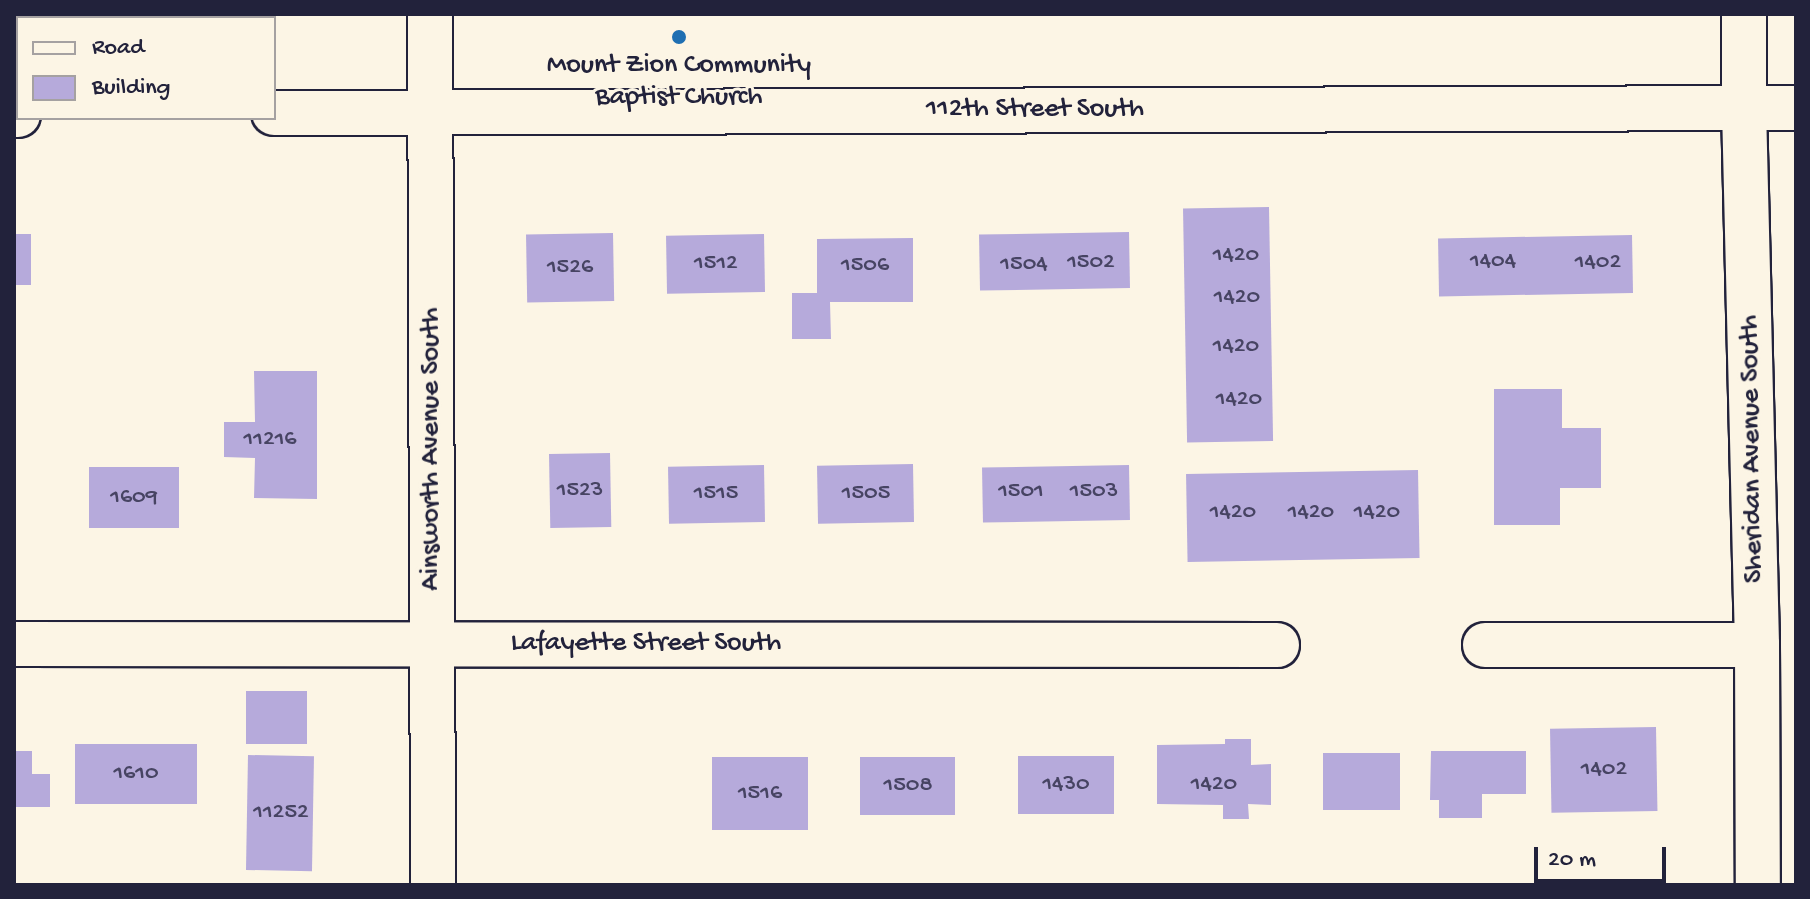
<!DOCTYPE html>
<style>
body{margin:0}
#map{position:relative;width:1810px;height:899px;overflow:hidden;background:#fcf5e5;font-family:"Gochi Hand",sans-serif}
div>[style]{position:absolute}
.building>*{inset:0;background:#b6aadb;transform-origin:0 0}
.roads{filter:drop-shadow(2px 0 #22223b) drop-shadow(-2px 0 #22223b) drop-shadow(0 2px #22223b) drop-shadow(0 -2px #22223b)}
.street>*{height:44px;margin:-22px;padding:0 22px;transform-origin:22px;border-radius:22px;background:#fcf5e5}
.secondary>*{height:44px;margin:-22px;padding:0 22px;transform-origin:22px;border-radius:22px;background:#fcf5e5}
.dots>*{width:22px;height:22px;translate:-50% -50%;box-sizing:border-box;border:4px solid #fcf5e5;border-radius:50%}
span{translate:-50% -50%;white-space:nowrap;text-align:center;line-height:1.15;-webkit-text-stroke:6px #fcf5e5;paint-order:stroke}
.number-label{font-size:24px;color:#474463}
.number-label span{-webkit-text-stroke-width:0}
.poi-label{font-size:28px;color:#22223b}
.street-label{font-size:28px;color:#22223b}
.frame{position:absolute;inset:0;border:16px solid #22223b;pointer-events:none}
.legend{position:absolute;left:16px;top:16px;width:260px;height:104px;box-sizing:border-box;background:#fcf5e5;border:2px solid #a5a1a1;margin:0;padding:10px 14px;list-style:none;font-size:24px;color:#22223b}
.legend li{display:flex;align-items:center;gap:16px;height:40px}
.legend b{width:40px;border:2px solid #a5a1a1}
.scale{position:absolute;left:1534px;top:847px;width:132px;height:36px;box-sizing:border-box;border:4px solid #22223b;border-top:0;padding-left:10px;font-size:24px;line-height:28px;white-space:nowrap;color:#22223b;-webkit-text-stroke:6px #fcf5e5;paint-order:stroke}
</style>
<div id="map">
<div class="building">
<div style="left:1269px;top:207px;width:234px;height:86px;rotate:89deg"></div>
<div style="left:1129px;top:232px;width:56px;height:150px;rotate:89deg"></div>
<div style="left:613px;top:233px;width:68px;height:87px;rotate:89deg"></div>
<div style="left:14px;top:234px;width:17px;height:51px"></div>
<div style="left:764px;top:234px;width:58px;height:98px;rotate:89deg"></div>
<div style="left:1632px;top:235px;width:58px;height:194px;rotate:89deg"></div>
<div style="clip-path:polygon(913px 238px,913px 302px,830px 302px,831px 339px,792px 339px,792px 293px,817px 293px,817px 239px)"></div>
<div style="clip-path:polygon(254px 371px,317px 371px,317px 499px,254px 498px,255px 458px,224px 457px,224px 422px,255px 422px)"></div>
<div style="clip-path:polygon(1494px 389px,1562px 389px,1562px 428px,1601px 428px,1601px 488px,1560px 488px,1560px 525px,1494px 525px)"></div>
<div style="left:610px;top:453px;width:74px;height:61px;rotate:89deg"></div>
<div style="left:913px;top:464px;width:58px;height:96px;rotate:89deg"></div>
<div style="left:764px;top:465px;width:57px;height:96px;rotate:89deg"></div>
<div style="left:1129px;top:465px;width:55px;height:147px;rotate:89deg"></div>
<div style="left:89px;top:467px;width:90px;height:61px"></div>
<div style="left:1418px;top:470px;width:88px;height:232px;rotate:89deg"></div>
<div style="left:246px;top:691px;width:61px;height:53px"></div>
<div style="left:1656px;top:727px;width:84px;height:106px;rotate:89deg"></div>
<div style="clip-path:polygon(1225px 739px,1251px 739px,1251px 765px,1271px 764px,1271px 805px,1248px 804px,1249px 819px,1223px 819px,1223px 805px,1157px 804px,1157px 745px,1225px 744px)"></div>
<div style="left:75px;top:744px;width:122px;height:60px"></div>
<div style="clip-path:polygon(14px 751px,32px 751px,32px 774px,50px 774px,50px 807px,14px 807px)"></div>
<div style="clip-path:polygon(1431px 751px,1526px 751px,1526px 794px,1482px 794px,1482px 818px,1439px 818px,1439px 800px,1430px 800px)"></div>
<div style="left:1323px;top:753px;width:77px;height:57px"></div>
<div style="left:248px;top:755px;width:66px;height:115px;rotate:1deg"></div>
<div style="left:1114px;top:756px;width:58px;height:96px;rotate:90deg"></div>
<div style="left:712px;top:757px;width:96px;height:73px"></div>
<div style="left:860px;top:757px;width:95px;height:58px"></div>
</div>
<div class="roads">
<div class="street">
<div style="left:1744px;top:14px;width:94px;rotate:90deg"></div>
<div style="left:14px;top:644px;width:1263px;rotate:0.05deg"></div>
<div style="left:1485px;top:645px;width:272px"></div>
</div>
<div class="secondary">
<div style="left:430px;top:14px;width:871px;rotate:89.8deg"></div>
<div style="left:1744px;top:108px;width:537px;rotate:88.61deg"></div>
<div style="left:1757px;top:645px;width:240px;rotate:89.8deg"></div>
<div style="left:274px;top:113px;width:1522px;rotate:-0.19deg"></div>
<div style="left:14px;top:115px;width:4px"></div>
</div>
</div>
<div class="dots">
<div style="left:679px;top:37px;background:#1f6fb2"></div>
</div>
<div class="number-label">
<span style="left:1236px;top:256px">1420</span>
<span style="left:1493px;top:262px">1404</span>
<span style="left:1091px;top:263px">1502</span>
<span style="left:1598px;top:263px">1402</span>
<span style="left:716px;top:264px">1512</span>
<span style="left:1024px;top:265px">1504</span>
<span style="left:865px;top:266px">1506</span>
<span style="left:570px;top:268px">1526</span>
<span style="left:1237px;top:298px">1420</span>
<span style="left:1236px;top:347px">1420</span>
<span style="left:1239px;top:400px">1420</span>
<span style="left:270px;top:440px">11216</span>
<span style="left:580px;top:491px">1523</span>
<span style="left:1021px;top:492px">1501</span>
<span style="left:1094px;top:492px">1503</span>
<span style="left:716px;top:494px">1515</span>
<span style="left:866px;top:494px">1505</span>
<span style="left:134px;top:498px">1609</span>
<span style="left:1233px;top:513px">1420</span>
<span style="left:1311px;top:513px">1420</span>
<span style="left:1377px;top:513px">1420</span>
<span style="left:1604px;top:770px">1402</span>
<span style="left:136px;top:774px">1610</span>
<span style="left:1066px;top:785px">1430</span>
<span style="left:1214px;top:785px">1420</span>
<span style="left:908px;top:786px">1508</span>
<span style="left:760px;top:794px">1516</span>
<span style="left:281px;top:813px">11252</span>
</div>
<div class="poi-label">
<span style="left:679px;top:82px">Mount Zion Community<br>Baptist Church</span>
</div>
<div class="street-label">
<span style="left:1035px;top:110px">112th Street South</span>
<span style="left:432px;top:449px;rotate:-90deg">Ainsworth Avenue South</span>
<span style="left:1753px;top:449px;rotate:-91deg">Sheridan Avenue South</span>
<span style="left:646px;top:644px">Lafayette Street South</span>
</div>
<div class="frame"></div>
<ul class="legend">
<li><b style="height:10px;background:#fcf5e5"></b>Road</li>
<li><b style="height:22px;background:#b6aadb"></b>Building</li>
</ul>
<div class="scale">20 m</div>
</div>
